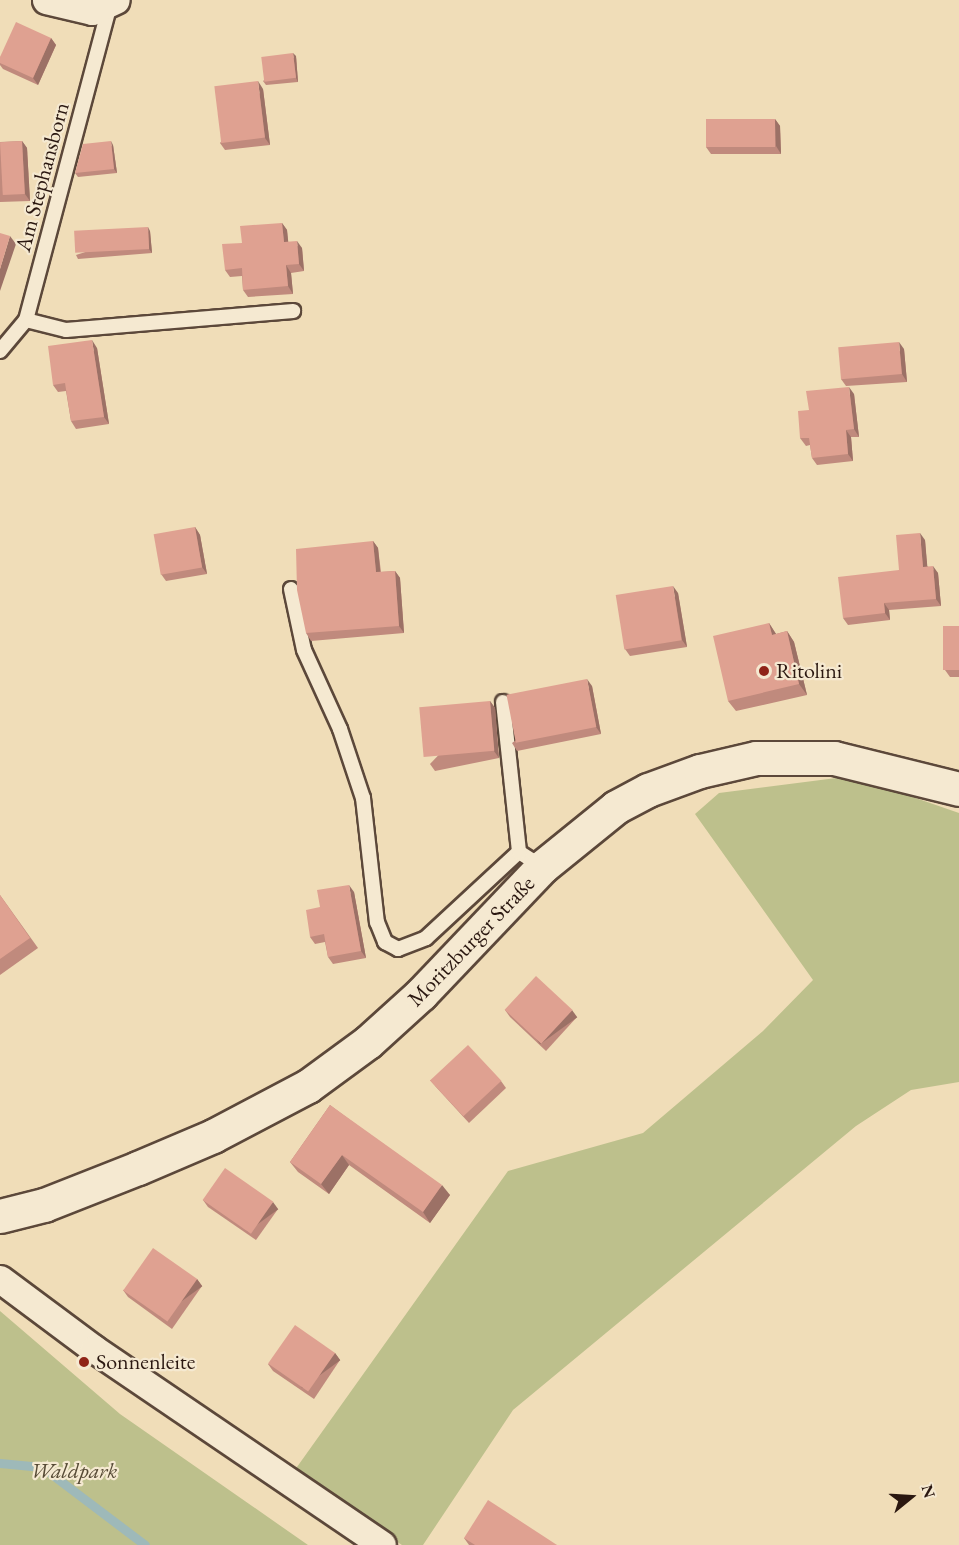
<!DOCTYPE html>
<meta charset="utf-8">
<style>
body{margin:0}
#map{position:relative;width:959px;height:1545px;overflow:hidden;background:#f0ddb8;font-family:"EB Garamond",serif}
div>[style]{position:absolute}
.green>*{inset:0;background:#bdc08c}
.stream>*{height:9px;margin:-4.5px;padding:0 4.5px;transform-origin:4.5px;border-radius:4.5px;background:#9eb9b9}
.roads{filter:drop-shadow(2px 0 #5c483a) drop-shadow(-2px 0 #5c483a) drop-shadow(0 2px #5c483a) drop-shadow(0 -2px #5c483a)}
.service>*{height:14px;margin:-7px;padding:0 7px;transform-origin:7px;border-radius:7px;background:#f5e9d1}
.minor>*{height:27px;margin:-13.5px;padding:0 13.5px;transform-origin:13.5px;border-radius:13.5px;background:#f5e9d1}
.tertiary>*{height:33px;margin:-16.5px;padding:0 16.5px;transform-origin:16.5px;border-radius:16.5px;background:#f5e9d1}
.wall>*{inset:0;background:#c08a7d}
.shaded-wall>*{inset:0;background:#9c7166;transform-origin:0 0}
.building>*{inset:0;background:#dfa191;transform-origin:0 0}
.dots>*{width:16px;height:16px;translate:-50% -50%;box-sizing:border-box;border:3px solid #f5e9d1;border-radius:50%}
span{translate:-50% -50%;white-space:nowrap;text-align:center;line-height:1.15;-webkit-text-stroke:4.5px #f5e9d1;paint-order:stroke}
.street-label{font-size:22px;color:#2a1710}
.poi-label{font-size:22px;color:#2a1710}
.left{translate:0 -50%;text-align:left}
.park-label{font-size:22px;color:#564a35;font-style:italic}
.north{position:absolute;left:881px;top:1467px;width:60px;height:60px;-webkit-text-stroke:4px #f5e9d1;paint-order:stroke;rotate:72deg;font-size:16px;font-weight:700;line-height:24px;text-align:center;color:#2a1710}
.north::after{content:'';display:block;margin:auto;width:21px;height:27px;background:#2a1710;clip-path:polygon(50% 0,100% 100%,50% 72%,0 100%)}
</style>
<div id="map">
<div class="green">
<div style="clip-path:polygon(852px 776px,959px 813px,959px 1082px,911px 1090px,856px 1126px,513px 1410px,423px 1545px,402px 1545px,292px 1474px,508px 1171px,643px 1133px,763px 1031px,813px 980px,695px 814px,719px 793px)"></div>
<div style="clip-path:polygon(0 1311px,120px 1414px,308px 1545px,0 1545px)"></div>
</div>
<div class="stream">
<div style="left:0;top:1463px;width:42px;rotate:5.4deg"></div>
<div style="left:42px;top:1467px;width:129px;rotate:37.1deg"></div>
</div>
<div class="roads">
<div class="service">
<div style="left:26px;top:320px;width:41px;rotate:14deg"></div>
<div style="left:66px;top:330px;width:228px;rotate:-4.8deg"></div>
<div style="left:0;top:351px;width:40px;rotate:-50deg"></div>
<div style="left:26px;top:320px;width:324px;rotate:-75.1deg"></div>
<div style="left:291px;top:589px;width:62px;rotate:78deg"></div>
<div style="left:304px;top:650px;width:87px;rotate:65.5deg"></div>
<div style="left:340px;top:729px;width:73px;rotate:71.6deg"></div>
<div style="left:363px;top:798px;width:125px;rotate:83.6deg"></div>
<div style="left:377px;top:922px;width:22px;rotate:68deg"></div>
<div style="left:385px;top:942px;width:15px;rotate:28deg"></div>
<div style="left:398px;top:949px;width:30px;rotate:-21deg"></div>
<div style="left:426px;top:938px;width:127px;rotate:-42.8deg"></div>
<div style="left:519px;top:852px;width:27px;rotate:33deg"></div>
<div style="left:503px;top:702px;width:151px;rotate:83.9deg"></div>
</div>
<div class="minor">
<div style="left:46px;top:0;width:47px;rotate:13.4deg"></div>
<div style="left:92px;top:11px;width:26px;rotate:-25deg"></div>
<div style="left:0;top:1279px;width:117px;rotate:36.7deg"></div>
<div style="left:94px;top:1349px;width:348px;rotate:34.2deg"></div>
</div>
<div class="tertiary">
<div style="left:0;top:1216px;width:45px;rotate:-14deg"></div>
<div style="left:44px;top:1205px;width:101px;rotate:-21.5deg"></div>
<div style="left:138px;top:1168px;width:82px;rotate:-23.1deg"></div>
<div style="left:213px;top:1136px;width:107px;rotate:-27.8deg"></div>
<div style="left:308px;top:1086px;width:74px;rotate:-36.3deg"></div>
<div style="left:368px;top:1042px;width:72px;rotate:-42.2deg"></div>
<div style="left:421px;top:994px;width:175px;rotate:-46.4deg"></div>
<div style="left:542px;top:867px;width:95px;rotate:-39deg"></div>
<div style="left:616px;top:807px;width:36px;rotate:-28deg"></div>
<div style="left:648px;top:790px;width:55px;rotate:-20.1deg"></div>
<div style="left:700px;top:771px;width:57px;rotate:-13.1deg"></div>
<div style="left:756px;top:758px;width:78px"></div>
<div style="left:834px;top:758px;width:129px;rotate:13.9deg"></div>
</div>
</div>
<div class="wall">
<div style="clip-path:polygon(51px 38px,56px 45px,38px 85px,3px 69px,0 65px,0 57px)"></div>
<div style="clip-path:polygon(296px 56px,298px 82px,266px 85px,263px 81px)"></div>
<div style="clip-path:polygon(263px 89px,270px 145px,225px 150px,220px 143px)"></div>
<div style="clip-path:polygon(775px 119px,780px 126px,781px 154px,711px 154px,706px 147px)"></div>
<div style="clip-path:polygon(22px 141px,27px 148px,30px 201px,0 202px,0 142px)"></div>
<div style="clip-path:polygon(113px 145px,117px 173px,78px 177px,75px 173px)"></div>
<div style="clip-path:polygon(282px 223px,287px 230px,288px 242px,302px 248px,304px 271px,291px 273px,293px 294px,248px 297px,243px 290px,242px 276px,230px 277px,225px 270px,242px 243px)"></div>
<div style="clip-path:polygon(150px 231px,152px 253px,78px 259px,76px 255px)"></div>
<div style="clip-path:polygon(97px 348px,109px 424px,76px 429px,71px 421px,66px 391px,58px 392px,53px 385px)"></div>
<div style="clip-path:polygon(904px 349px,907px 382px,846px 386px,841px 379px)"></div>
<div style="clip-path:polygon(854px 394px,859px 437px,851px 437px,853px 461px,817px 465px,812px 458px,810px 445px,806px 446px,800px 438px,809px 410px)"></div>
<div style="clip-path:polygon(195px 527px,200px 535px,207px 574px,166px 581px,161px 574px)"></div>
<div style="clip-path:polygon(925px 540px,927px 566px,938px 573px,941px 606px,889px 610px,890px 620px,848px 625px,843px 618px,899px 570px)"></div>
<div style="clip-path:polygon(373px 541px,378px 548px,381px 572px,395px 571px,400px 578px,404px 633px,311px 641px,306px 633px)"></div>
<div style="clip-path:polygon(678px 593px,687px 647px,630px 656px,625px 649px)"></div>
<div style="clip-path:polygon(769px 623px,776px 634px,787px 631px,794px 642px,807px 695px,736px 711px,728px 701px)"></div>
<div style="clip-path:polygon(959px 626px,959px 677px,950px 677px,945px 670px)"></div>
<div style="clip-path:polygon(592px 686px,601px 734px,517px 751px,512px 743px)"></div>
<div style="clip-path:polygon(490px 701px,495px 708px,499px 758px,435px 771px,430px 764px)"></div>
<div style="clip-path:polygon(354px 892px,366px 958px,333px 964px,328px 957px,325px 942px,315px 944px,310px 937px,320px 907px)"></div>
<div style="clip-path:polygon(0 895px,38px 948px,0 975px)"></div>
<div style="clip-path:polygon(505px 1010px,577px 1017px,546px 1051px,510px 1017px)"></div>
<div style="clip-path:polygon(430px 1080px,501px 1081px,506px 1088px,469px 1123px,436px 1087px)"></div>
<div style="clip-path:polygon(330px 1105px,450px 1195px,430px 1223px,349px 1165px,329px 1194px,298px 1172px,290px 1162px)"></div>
<div style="clip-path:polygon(203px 1200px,278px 1209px,256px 1240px,208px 1207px)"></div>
<div style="clip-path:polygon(197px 1279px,202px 1286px,172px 1329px,128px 1297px,123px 1290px)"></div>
<div style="clip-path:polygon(335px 1353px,340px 1360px,314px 1399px,273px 1371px,268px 1364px)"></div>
<div style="clip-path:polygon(464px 1538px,557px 1545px,469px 1545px)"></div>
</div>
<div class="shaded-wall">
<div style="clip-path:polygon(51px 38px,56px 45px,38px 85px,33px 78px)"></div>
<div style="clip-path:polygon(293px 53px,296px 56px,298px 82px,296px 78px)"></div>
<div style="clip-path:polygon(258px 81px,263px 89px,270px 145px,265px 138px)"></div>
<div style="clip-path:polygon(775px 119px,780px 126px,781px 154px,776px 146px)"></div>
<div style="clip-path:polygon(22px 141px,27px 148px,30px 201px,25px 194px)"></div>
<div style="clip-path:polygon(111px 141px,113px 145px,117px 173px,114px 169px)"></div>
<div style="clip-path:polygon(282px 223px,287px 230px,289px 249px,284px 242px)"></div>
<div style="clip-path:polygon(148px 227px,150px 231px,152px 253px,149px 249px)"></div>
<div style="clip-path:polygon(10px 236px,16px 244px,0 291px,0 269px)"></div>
<div style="clip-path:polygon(297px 241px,302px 248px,304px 271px,299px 264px)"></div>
<div style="clip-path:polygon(286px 265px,291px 273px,293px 294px,288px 286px)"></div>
<div style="clip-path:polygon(92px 340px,97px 348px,109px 424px,104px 417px)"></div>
<div style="clip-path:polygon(899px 342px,904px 349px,907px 382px,902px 374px)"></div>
<div style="clip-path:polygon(849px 387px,854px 394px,859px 437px,854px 429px)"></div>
<div style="clip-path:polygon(846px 430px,851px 437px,853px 461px,848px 454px)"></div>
<div style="clip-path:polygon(195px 527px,200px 535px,207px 574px,202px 567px)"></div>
<div style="clip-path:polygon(920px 533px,925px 540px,928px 574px,923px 567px)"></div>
<div style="clip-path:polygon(373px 541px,378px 548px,381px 580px,376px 572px)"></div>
<div style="clip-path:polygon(933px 566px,938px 573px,941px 606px,936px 599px)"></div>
<div style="clip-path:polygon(395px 571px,400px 578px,404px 633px,399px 626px)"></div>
<div style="clip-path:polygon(673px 586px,678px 593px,687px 647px,682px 640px)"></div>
<div style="clip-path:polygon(884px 603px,889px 610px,890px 620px,885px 613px)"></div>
<div style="clip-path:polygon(769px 623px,776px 634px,772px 635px)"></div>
<div style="clip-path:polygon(787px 631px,794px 642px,807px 695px,799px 684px)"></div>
<div style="clip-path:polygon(587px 679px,592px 686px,601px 734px,596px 727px)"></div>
<div style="clip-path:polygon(490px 701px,495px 708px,499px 758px,494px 751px)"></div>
<div style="clip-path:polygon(349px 885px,354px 892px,366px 958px,361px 951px)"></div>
<div style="left:572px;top:1010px;width:9px;height:46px;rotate:54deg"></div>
<div style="clip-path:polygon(342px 1155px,349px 1165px,329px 1194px,321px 1184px)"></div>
<div style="clip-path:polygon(442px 1185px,450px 1195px,430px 1223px,423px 1212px)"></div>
<div style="left:273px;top:1202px;width:9px;height:38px;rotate:54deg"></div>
<div style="left:197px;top:1279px;width:9px;height:52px;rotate:54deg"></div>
<div style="left:335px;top:1353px;width:9px;height:47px;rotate:54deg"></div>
</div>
<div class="building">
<div style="clip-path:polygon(16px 22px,51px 38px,33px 78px,0 63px,0 57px)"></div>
<div style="left:293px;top:53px;width:25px;height:32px;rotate:83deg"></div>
<div style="left:258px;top:81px;width:57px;height:44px;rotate:83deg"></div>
<div style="left:706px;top:119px;width:69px;height:28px"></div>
<div style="left:22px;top:141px;width:53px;height:22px;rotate:87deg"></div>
<div style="clip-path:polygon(111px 141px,114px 169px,75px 173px,83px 144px)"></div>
<div style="clip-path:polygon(282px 223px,284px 242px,297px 241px,299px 264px,286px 265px,288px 286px,243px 290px,242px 268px,225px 270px,222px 244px,242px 243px,240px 226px)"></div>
<div style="left:148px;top:227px;width:22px;height:74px;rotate:87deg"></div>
<div style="clip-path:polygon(0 233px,10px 236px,0 269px)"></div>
<div style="clip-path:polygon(92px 340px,104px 417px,71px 421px,65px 383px,53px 385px,48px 346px)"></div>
<div style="left:899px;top:342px;width:32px;height:61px;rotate:85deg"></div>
<div style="clip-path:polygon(849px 387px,854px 429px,846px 430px,848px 454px,812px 458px,809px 438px,800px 438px,798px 411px,809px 410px,806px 391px)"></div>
<div style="left:195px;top:527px;width:41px;height:42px;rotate:80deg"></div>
<div style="clip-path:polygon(920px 533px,923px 567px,933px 566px,936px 599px,884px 603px,885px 613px,843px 618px,838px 577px,899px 570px,896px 535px)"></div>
<div style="clip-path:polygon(373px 541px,376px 572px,395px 571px,399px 626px,306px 633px,297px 590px,296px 549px)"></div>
<div style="left:673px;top:586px;width:55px;height:58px;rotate:81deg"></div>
<div style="clip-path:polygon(769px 623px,772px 635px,787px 631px,799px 684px,728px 701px,713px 636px)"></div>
<div style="left:943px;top:626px;width:16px;height:44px"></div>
<div style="left:587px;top:679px;width:49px;height:82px;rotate:79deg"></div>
<div style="left:490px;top:701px;width:50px;height:71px;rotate:85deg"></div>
<div style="clip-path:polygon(349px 885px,361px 951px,328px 957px,324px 934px,310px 937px,306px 910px,320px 907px,317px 890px)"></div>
<div style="clip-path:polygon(0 895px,30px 938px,0 959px)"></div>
<div style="left:536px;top:976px;width:50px;height:46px;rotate:43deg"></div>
<div style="left:468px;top:1045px;width:49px;height:52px;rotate:47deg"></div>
<div style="clip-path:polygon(330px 1105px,442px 1185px,423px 1212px,342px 1155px,321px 1184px,290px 1162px)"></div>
<div style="left:225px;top:1168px;width:59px;height:39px;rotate:35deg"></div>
<div style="left:153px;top:1248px;width:54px;height:52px;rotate:35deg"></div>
<div style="left:295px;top:1325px;width:49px;height:47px;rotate:35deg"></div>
<div style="clip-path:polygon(488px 1500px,557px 1545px,475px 1545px,464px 1538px)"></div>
</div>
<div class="dots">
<div style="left:764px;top:671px;background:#8f2418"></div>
<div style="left:84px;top:1362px;background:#8f2418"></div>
</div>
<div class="street-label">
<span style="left:42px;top:177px;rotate:-75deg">Am Stephansborn</span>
<span style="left:471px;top:941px;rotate:-46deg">Moritzburger Straße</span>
</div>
<div class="poi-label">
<span class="left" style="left:776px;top:671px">Ritolini</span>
<span class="left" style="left:96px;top:1362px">Sonnenleite</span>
</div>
<div class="park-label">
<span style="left:74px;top:1471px">Waldpark</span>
</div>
<div class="north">N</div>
</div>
